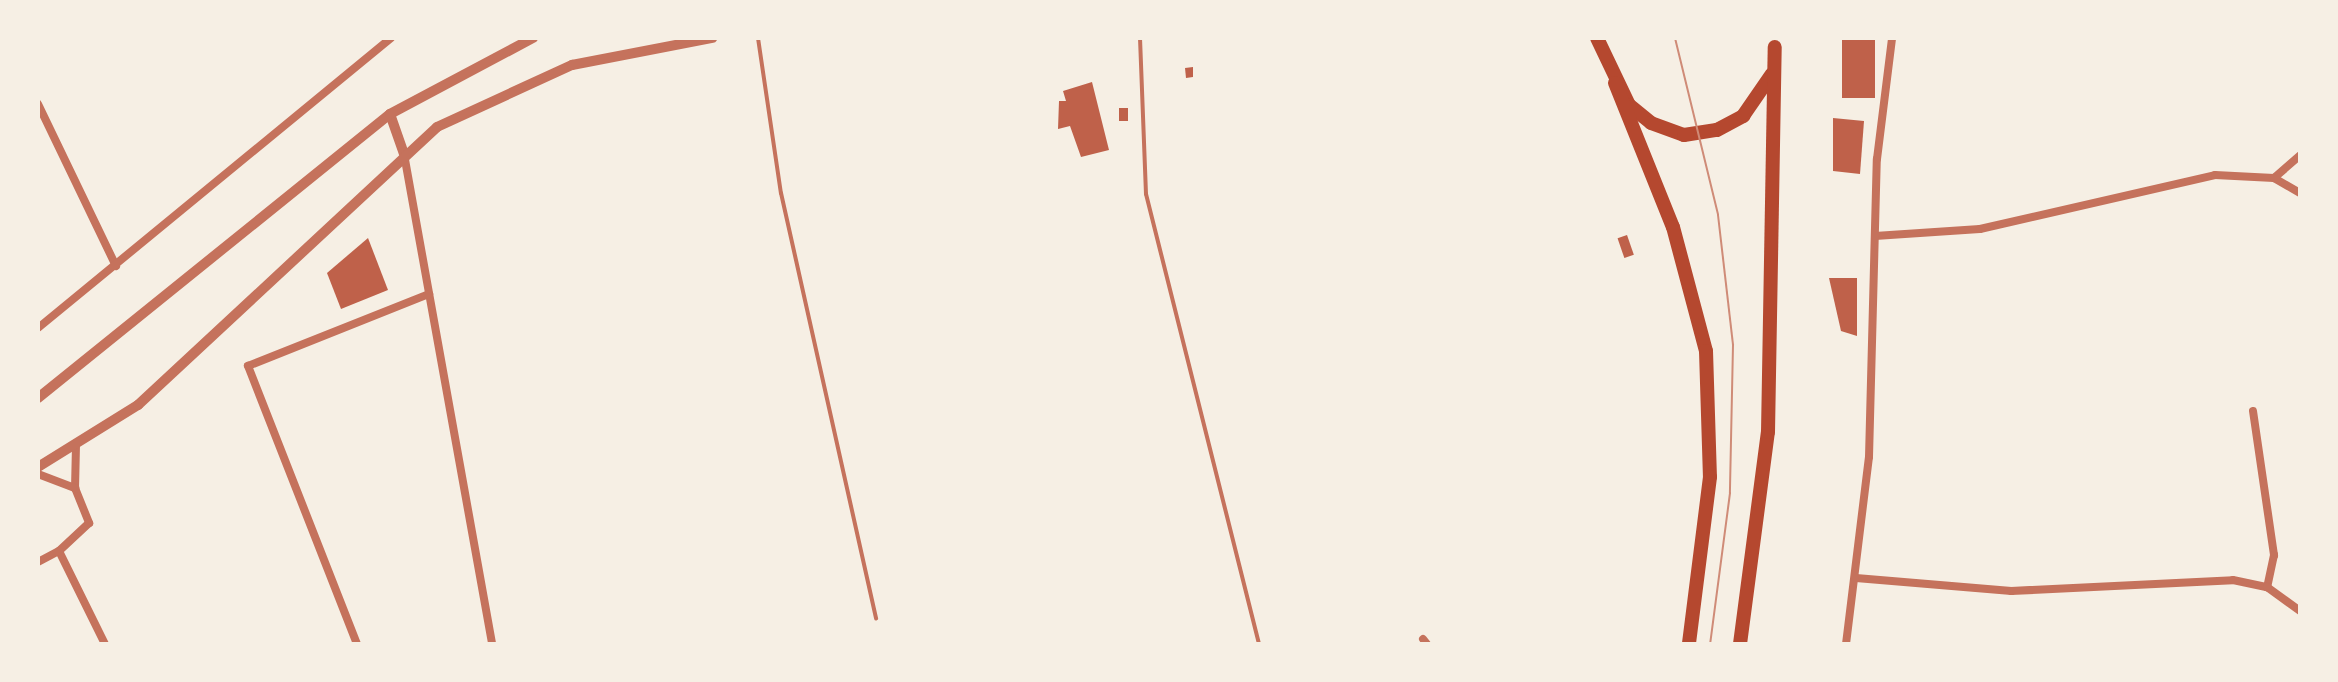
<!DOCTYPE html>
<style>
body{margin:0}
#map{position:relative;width:2338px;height:682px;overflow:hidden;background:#f6efe4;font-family:"Roboto Condensed",sans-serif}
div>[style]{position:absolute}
.building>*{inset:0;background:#bf614a;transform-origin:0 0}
.service>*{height:4px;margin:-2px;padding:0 2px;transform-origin:2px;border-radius:2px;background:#c5725c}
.minor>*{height:8px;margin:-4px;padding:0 4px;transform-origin:4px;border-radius:4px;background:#c5725c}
.tertiary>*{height:10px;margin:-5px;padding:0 5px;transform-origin:5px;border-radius:5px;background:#c5725c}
.primary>*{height:14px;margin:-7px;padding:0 7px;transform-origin:7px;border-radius:7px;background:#b5482f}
.tram>*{height:2px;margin:-1px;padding:0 1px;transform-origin:1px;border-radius:1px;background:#cf8b77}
span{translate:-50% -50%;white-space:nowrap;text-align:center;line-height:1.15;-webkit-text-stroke:6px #f6efe4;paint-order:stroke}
.frame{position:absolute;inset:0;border:40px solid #f6efe4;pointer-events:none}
</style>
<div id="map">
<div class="building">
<div style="left:1842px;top:38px;width:33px;height:60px"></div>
<div style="clip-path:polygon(1193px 67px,1193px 77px,1186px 78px,1185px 68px)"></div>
<div style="clip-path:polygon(1092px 82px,1109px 150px,1081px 157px,1070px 126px,1058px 129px,1059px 101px,1066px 101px,1063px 91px)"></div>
<div style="left:1119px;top:108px;width:9px;height:13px"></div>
<div style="clip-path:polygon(1833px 118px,1864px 121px,1860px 174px,1833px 171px)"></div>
<div style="left:1627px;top:235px;width:21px;height:10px;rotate:71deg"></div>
<div style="clip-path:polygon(368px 238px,388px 290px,341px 309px,327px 273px)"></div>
<div style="clip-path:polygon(1829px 278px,1857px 278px,1857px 336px,1841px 331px)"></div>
</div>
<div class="service">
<div style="left:758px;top:38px;width:157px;rotate:81.6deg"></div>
<div style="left:781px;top:193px;width:436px;rotate:77.4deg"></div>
<div style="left:1140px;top:38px;width:156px;rotate:87.8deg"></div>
<div style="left:1146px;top:194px;width:464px;rotate:75.9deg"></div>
</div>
<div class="minor">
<div style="left:38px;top:104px;width:180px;rotate:64.3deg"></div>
<div style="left:404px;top:154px;width:498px;rotate:79.8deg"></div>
<div style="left:2274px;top:178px;width:35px;rotate:-41deg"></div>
<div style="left:1875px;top:236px;width:105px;rotate:-3.8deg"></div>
<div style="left:1980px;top:229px;width:241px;rotate:-12.9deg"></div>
<div style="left:2215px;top:175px;width:59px;rotate:2.9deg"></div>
<div style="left:2274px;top:178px;width:30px;rotate:30deg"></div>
<div style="left:38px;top:328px;width:457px;rotate:-39.4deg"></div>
<div style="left:2253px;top:411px;width:146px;rotate:81.7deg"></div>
<div style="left:2274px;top:555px;width:33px;rotate:102deg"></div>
<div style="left:76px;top:445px;width:43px;rotate:91.3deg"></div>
<div style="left:75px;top:488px;width:38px;rotate:68deg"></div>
<div style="left:89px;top:523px;width:41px;rotate:137deg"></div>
<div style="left:59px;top:551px;width:104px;rotate:63.7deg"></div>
<div style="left:38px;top:474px;width:40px;rotate:21deg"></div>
<div style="left:38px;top:562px;width:24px;rotate:-28deg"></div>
<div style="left:1856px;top:578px;width:156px;rotate:4.8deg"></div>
<div style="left:2011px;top:591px;width:222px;rotate:-2.8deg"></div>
<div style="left:2233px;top:580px;width:35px;rotate:12deg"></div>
<div style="left:2267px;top:587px;width:41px;rotate:36deg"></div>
<div style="left:1423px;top:639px;width:6px;rotate:51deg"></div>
<div style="left:357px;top:644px;width:299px;rotate:-111.4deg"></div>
<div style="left:248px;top:366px;width:195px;rotate:-21.7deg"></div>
<div style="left:1846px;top:644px;width:188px;rotate:-83deg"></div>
<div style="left:1869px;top:457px;width:298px;rotate:-88.5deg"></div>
<div style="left:1877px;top:159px;width:122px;rotate:-82.9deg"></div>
</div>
<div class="tertiary">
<div style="left:390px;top:114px;width:42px;rotate:70.7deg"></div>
<div style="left:38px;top:398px;width:452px;rotate:-38.9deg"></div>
<div style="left:390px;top:114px;width:162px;rotate:-28deg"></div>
<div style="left:38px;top:467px;width:118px;rotate:-31.8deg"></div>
<div style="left:138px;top:405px;width:408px;rotate:-42.9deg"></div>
<div style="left:437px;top:127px;width:149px;rotate:-24.7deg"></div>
<div style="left:572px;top:65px;width:143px;rotate:-10.9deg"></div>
</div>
<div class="primary">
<div style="left:1597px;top:38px;width:74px;rotate:64.5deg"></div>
<div style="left:1629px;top:105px;width:28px;rotate:39deg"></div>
<div style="left:1651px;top:123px;width:35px;rotate:20deg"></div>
<div style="left:1684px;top:135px;width:33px;rotate:-9deg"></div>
<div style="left:1717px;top:130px;width:30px;rotate:-28deg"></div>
<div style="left:1743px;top:116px;width:51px;rotate:-55.4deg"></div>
<div style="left:1615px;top:83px;width:155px;rotate:68.1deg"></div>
<div style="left:1673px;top:227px;width:128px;rotate:75.1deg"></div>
<div style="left:1706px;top:351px;width:126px;rotate:88.2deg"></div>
<div style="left:1710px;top:477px;width:168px;rotate:97.2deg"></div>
<div style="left:1740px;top:644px;width:214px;rotate:-82.5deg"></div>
<div style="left:1768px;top:432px;width:385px;rotate:-89deg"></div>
</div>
<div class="tram">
<div style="left:1675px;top:38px;width:182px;rotate:76.3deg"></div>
<div style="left:1718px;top:215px;width:131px;rotate:83.4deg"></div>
<div style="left:1733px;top:345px;width:148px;rotate:91.2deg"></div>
<div style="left:1730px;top:493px;width:152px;rotate:97.5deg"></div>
</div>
<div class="frame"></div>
</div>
